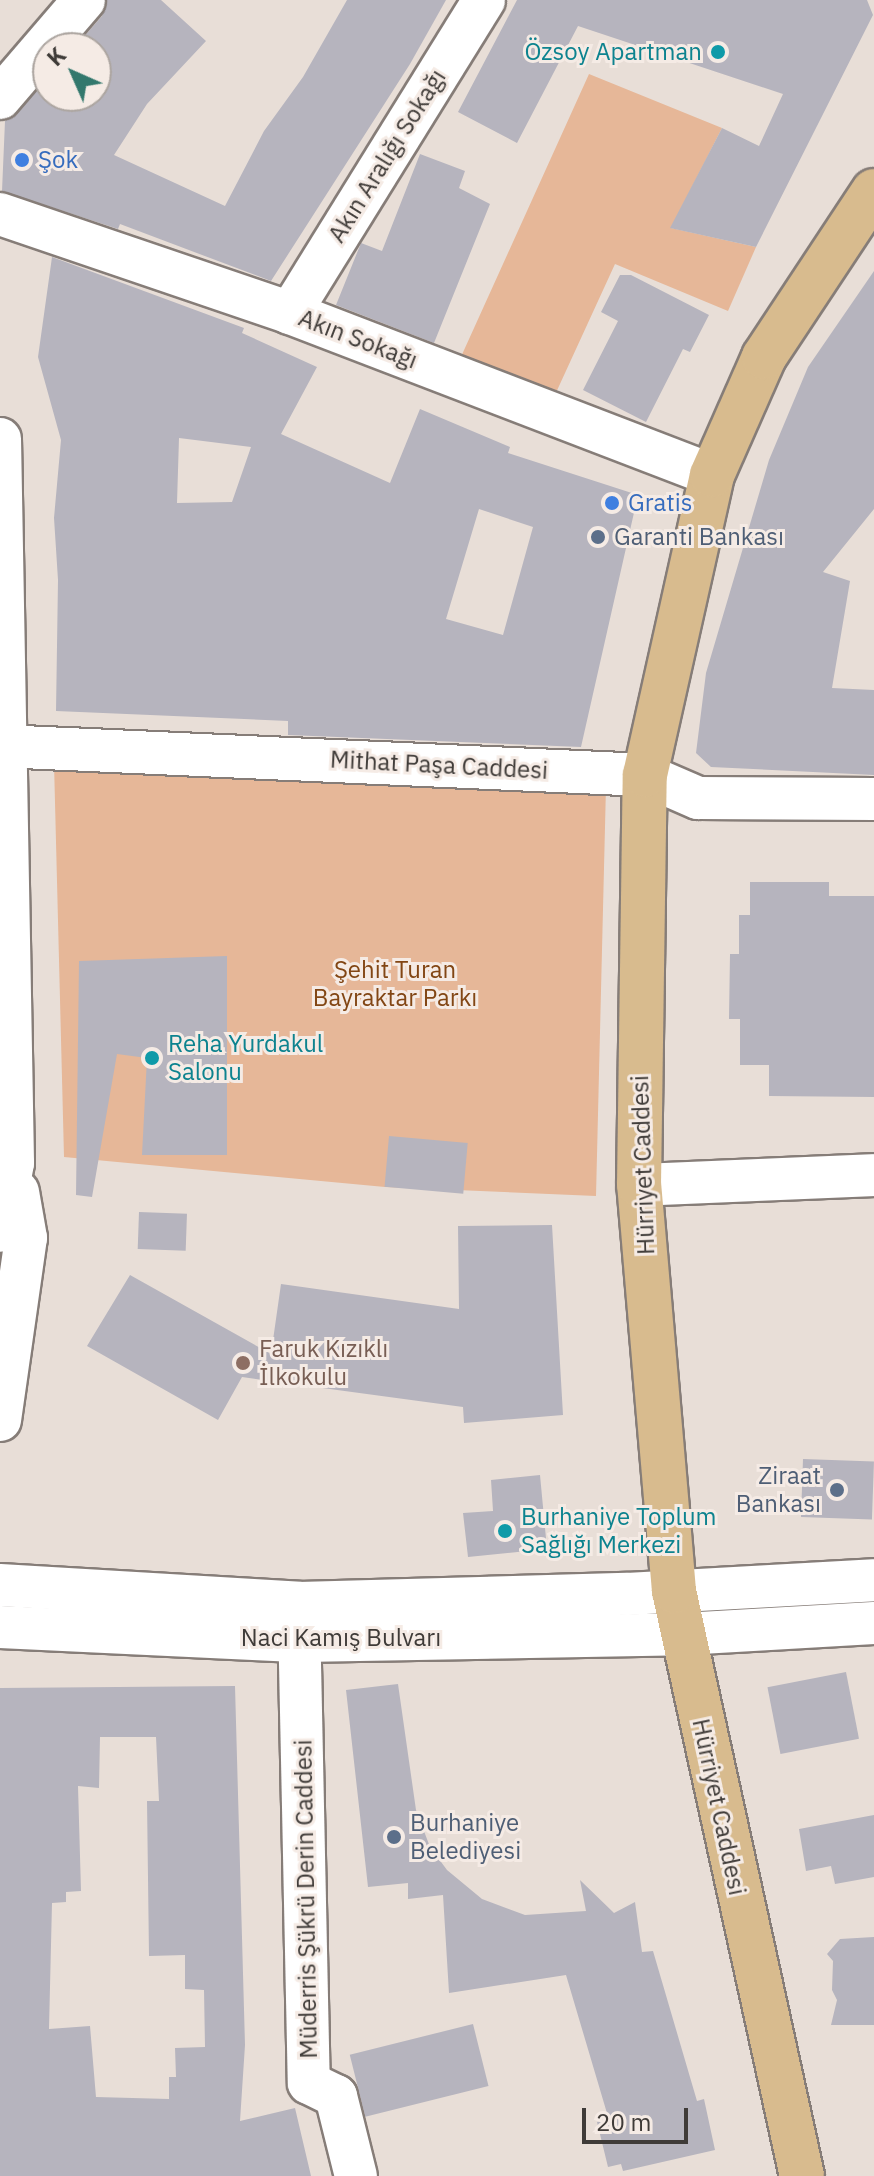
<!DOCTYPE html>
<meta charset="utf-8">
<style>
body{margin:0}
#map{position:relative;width:874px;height:2176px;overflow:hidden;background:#e8ded7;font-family:"IBM Plex Sans",sans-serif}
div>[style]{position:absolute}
.green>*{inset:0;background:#e6b798}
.building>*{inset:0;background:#b6b4be;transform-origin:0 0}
.roads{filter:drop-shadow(2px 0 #867d78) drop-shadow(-2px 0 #867d78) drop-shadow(0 2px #867d78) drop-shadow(0 -2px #867d78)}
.minor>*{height:42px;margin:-21px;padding:0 21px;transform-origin:21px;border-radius:21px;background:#fff}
.major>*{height:44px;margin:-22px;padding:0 22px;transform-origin:22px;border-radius:22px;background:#d8bb8e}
.dots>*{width:22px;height:22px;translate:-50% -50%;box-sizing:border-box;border:4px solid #f5ebe5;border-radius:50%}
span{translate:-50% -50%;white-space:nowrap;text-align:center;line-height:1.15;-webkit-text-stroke:6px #f5ebe5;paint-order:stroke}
.culture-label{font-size:24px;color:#0d838f}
.right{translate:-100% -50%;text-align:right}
.left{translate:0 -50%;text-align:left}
.street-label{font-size:24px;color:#3f3b38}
.shop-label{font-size:24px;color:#366cbe}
.service-label{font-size:24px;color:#4e5e75}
.park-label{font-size:24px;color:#824614}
.education-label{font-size:24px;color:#785e54}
.north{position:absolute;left:32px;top:32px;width:80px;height:80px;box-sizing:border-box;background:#f5ebe5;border:2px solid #aca5a0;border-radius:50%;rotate:315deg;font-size:22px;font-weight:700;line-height:32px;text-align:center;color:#3f3b38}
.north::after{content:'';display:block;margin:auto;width:28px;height:36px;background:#33786d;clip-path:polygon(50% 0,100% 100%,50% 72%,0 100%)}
.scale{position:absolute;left:582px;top:2108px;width:106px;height:36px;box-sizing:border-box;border:4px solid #3f3b38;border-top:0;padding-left:10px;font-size:24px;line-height:28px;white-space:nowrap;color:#3f3b38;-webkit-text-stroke:6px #f5ebe5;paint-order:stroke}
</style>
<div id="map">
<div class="green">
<div style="clip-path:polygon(589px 74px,722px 128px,671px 228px,756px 247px,728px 311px,615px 264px,554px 397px,460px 359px)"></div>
<div style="clip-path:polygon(54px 763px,606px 786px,596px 1196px,385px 1187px,64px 1157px)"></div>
</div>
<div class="building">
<div style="clip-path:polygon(107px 0,161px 0,206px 41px,147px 104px,114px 155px,225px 206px,264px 131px,303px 77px,347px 0,446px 0,410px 64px,271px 281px,120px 224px,118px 229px,2px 191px,5px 121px,48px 79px,48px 96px,96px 96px,96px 48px,74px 48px,102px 16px)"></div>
<div style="clip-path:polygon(517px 0,867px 0,873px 15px,756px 247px,670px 228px,722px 128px,759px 146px,783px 94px,578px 26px,517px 143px,458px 112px)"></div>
<div style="clip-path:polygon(420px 154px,465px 171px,459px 188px,490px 204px,434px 343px,336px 305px,361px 243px,382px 251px)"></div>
<div style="clip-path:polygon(evenodd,52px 257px,244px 328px,242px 333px,317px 367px,281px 434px,390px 483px,420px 409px,510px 447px,508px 453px,638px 495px,581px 747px,288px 735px,288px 721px,56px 711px,58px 580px,54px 518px,61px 440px,38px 357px,52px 257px,179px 438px,251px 447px,232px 502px,177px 503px,179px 438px,52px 257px,479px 509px,533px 527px,503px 635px,446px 619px,479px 509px)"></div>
<div style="clip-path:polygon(874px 271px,874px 509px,823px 572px,850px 581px,832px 688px,874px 690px,874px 775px,711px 767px,696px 753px,706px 673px,769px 460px,808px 367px)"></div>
<div style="clip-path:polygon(620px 275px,631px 275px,709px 315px,690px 352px,683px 349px,646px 422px,583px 390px,618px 321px,601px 312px)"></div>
<div style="clip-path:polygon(750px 882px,829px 882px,829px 896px,874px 896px,874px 1097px,769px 1096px,769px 1065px,740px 1065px,740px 1019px,729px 1019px,730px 954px,739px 954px,739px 915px,750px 915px)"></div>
<div style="clip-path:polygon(227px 956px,227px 1155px,142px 1155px,147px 1058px,117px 1054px,92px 1197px,76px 1195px,79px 961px)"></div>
<div style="left:389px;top:1136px;width:79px;height:51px;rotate:5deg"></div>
<div style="left:139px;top:1212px;width:48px;height:37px;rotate:2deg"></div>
<div style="clip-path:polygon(552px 1225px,563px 1415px,464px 1423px,463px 1407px,242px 1377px,218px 1420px,87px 1346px,130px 1275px,271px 1354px,281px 1284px,459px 1309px,458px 1226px)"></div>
<div style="left:803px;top:1459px;width:71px;height:58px;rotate:2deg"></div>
<div style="clip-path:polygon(540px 1475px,547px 1549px,468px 1557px,463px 1513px,493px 1511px,491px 1480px)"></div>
<div style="left:846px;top:1672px;width:68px;height:80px;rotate:79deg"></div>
<div style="clip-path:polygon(398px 1684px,416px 1810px,430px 1847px,447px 1870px,482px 1899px,525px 1915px,586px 1911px,580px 1880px,614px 1913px,635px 1902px,642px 1952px,653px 1951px,697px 2101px,704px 2099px,715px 2150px,623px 2171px,621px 2164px,608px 2167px,597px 2122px,609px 2120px,566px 1975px,449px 1993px,443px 1895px,408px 1899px,408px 1883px,368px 1887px,346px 1690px)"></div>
<div style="clip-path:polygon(evenodd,235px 1686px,245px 2045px,240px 2121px,295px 2108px,311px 2176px,0 2176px,0 1688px,235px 1686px,100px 1737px,156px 1737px,159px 1801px,147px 1801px,149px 1956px,185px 1955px,185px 1989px,204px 1990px,205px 2047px,175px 2048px,176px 2077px,169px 2077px,169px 2099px,96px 2097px,90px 2026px,49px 2029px,52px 1903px,66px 1902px,66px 1892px,81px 1891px,78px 1786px,99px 1788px,100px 1737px)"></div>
<div style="clip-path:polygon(874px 1815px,874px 1877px,835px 1884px,831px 1866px,806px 1871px,799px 1829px)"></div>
<div style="clip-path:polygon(874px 1937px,874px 2025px,831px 2025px,837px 2000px,832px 1990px,833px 1961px,827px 1954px,840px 1939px)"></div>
<div style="left:473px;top:2024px;width:64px;height:127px;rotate:76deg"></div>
</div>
<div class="roads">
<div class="minor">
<div style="left:0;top:98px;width:129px;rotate:-49.4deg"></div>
<div style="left:0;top:214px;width:306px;rotate:18.8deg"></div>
<div style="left:290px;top:313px;width:452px;rotate:21deg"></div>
<div style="left:290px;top:313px;width:368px;rotate:-58.2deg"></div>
<div style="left:0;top:439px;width:724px;rotate:88.97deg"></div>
<div style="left:13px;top:1163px;width:69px;rotate:100.8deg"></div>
<div style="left:0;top:746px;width:646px;rotate:2.57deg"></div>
<div style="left:645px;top:775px;width:58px;rotate:23.5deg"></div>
<div style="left:698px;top:798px;width:176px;rotate:0.3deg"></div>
<div style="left:639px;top:1185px;width:235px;rotate:-2.4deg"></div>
<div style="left:0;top:1420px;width:184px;rotate:-81.9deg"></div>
<div style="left:26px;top:1238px;width:47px;rotate:-99.9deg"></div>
<div style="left:0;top:1585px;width:300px;rotate:3.4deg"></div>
<div style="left:299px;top:1603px;width:328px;rotate:-1.6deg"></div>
<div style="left:627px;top:1594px;width:247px;rotate:-3.2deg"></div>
<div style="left:299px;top:1616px;width:467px;rotate:88.8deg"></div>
<div style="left:309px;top:2083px;width:30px;rotate:26deg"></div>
<div style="left:336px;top:2096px;width:82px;rotate:76deg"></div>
<div style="left:0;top:1627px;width:301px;rotate:2.7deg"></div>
<div style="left:301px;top:1641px;width:382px;rotate:-1deg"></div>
<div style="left:683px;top:1634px;width:191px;rotate:-3.3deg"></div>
</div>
<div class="major">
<div style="left:802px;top:2176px;width:599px;rotate:-102.34deg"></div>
<div style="left:674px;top:1591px;width:408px;rotate:-94.9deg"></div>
<div style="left:639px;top:1185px;width:410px;rotate:-89.2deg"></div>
<div style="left:645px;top:775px;width:307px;rotate:-77.4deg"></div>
<div style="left:712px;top:475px;width:129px;rotate:-66.2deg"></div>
<div style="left:764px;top:357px;width:199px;rotate:-56.5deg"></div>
</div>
</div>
<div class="dots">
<div style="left:718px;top:52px;background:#0f9aa8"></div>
<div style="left:22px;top:160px;background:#3f7fe0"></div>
<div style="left:612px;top:503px;background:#3f7fe0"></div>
<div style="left:598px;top:537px;background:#5c6f8a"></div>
<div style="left:152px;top:1058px;background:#0f9aa8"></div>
<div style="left:243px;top:1363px;background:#8d6e63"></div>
<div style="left:837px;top:1490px;background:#5c6f8a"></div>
<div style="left:505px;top:1531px;background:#0f9aa8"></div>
<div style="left:394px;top:1837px;background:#5c6f8a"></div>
</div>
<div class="culture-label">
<span class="right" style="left:702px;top:52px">Özsoy Apartman</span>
<span class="left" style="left:168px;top:1058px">Reha Yurdakul<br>Salonu</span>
<span class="left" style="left:521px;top:1531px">Burhaniye Toplum<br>Sağlığı Merkezi</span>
</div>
<div class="street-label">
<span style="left:387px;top:156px;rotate:-58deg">Akın Aralığı Sokağı</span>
<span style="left:358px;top:339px;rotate:21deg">Akın Sokağı</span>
<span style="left:439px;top:765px;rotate:3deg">Mithat Paşa Caddesi</span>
<span style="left:643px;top:1165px;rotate:-92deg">Hürriyet Caddesi</span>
<span style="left:341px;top:1638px">Naci Kamış Bulvarı</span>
<span style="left:719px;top:1807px;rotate:78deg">Hürriyet Caddesi</span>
<span style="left:306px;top:1899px;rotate:-91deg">Müderris Şükrü Derin Caddesi</span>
</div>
<div class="shop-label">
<span class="left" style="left:38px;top:160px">Şok</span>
<span class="left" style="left:628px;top:503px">Gratis</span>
</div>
<div class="service-label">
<span class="left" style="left:614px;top:537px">Garanti Bankası</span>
<span class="right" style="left:821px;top:1490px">Ziraat<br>Bankası</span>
<span class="left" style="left:410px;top:1837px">Burhaniye<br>Belediyesi</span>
</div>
<div class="park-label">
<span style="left:395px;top:984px">Şehit Turan<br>Bayraktar Parkı</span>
</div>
<div class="education-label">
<span class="left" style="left:259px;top:1363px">Faruk Kızıklı<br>İlkokulu</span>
</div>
<div class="north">K</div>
<div class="scale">20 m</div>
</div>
